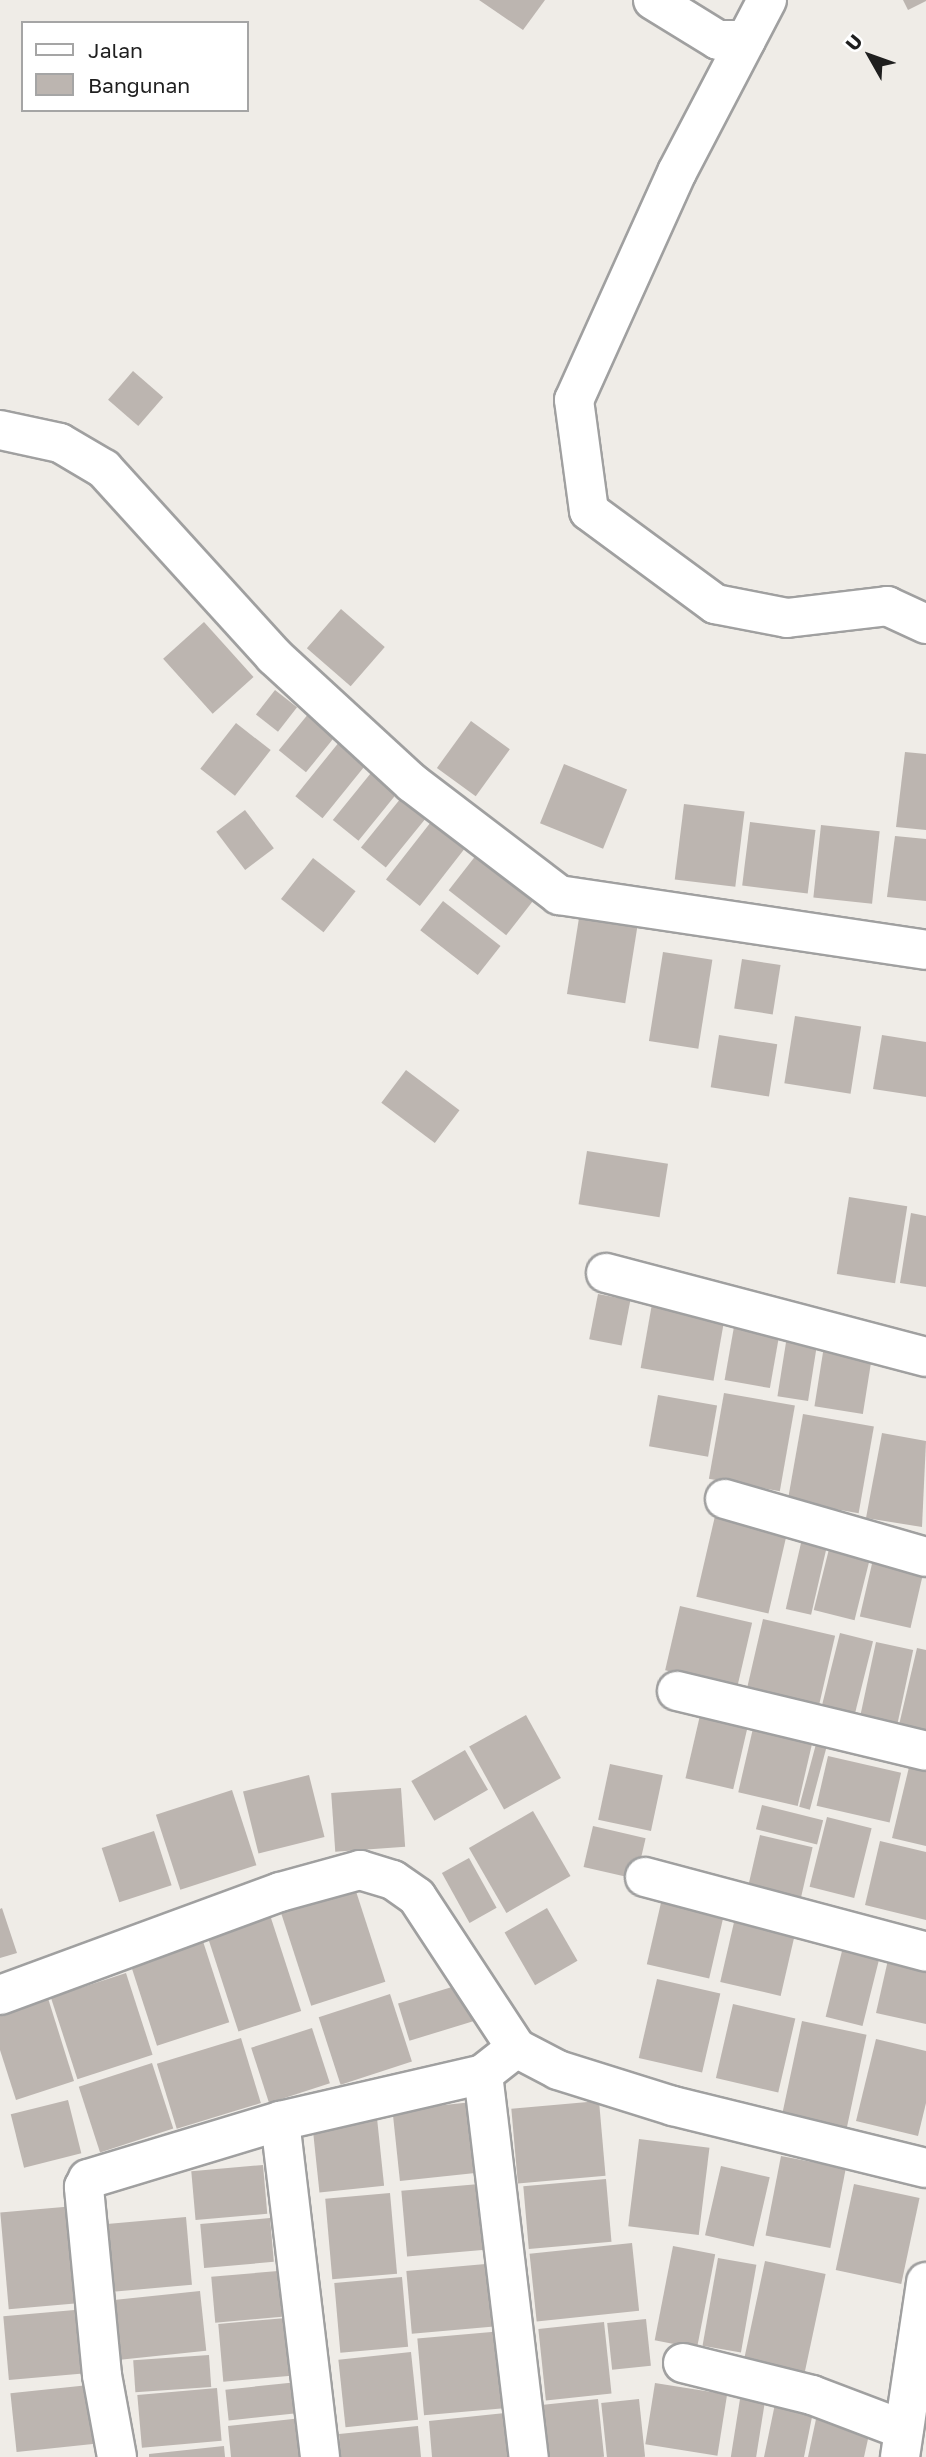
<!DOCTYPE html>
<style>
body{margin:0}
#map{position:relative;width:926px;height:2457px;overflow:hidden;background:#efece7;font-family:"Golos Text",sans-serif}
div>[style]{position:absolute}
.building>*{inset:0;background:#bcb5b0;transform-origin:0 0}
.roads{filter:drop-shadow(2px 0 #a0a0a0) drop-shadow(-2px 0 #a0a0a0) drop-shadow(0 2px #a0a0a0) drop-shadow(0 -2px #a0a0a0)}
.minor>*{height:38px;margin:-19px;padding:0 19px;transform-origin:19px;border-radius:19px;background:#fff}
span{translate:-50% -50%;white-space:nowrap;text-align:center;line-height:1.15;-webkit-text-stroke:5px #fff;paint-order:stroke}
.legend{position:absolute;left:21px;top:21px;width:228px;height:91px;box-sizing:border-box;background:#fff;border:2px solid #a5a5a5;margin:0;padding:9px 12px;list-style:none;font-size:21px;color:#1f1f1f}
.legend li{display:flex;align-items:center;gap:14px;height:35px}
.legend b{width:35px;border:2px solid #a5a5a5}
.north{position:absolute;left:835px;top:21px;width:70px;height:70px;-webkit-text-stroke:5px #fff;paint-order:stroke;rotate:310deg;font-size:19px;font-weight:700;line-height:28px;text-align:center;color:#1f1f1f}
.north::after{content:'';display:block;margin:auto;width:24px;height:32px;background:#1f1f1f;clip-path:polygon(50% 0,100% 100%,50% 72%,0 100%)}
</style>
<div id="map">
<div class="building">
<div style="clip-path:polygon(479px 0,545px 0,523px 30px)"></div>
<div style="clip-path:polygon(903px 0,926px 0,926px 1px,908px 10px)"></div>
<div style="left:133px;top:371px;width:40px;height:38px;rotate:41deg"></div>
<div style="left:341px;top:609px;width:58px;height:52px;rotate:41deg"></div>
<div style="left:204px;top:622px;width:74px;height:55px;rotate:48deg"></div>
<div style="left:275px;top:690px;width:28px;height:31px;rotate:38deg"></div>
<div style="left:309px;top:713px;width:35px;height:48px;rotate:39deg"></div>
<div style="left:471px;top:721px;width:48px;height:58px;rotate:36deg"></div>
<div style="left:236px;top:723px;width:44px;height:58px;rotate:38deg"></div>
<div style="left:340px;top:741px;width:35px;height:71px;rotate:39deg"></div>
<div style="clip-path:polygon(905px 752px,926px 754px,926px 830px,896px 827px)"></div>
<div style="left:564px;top:764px;width:68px;height:64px;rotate:22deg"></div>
<div style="left:375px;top:768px;width:33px;height:67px;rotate:39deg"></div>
<div style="left:405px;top:793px;width:32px;height:70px;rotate:39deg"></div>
<div style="left:684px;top:804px;width:61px;height:76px;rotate:7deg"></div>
<div style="left:245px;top:810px;width:48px;height:36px;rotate:53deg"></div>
<div style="left:434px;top:818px;width:43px;height:78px;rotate:38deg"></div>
<div style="left:750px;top:822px;width:66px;height:64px;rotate:7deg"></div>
<div style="left:821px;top:825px;width:59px;height:73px;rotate:6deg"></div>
<div style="clip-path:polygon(895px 836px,926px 839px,926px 901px,887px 897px)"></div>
<div style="left:477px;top:854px;width:73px;height:46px;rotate:38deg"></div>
<div style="left:313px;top:858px;width:54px;height:52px;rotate:38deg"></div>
<div style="left:443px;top:901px;width:73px;height:37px;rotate:38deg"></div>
<div style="left:579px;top:918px;width:59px;height:77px;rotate:9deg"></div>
<div style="left:663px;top:952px;width:50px;height:90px;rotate:9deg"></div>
<div style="left:742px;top:959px;width:39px;height:50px;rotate:9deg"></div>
<div style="left:795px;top:1016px;width:67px;height:68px;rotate:9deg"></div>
<div style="left:719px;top:1035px;width:59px;height:53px;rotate:9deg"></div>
<div style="clip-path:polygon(882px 1035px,926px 1042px,926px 1097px,873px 1089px)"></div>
<div style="left:406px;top:1070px;width:67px;height:41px;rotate:37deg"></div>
<div style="left:587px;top:1151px;width:82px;height:54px;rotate:9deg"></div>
<div style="left:849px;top:1197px;width:59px;height:78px;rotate:9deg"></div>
<div style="clip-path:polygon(911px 1213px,926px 1216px,926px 1287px,900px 1283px)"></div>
<div style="left:598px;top:1294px;width:33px;height:46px;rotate:11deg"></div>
<div style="left:653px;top:1298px;width:74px;height:71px;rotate:10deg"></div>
<div style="left:735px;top:1321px;width:46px;height:60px;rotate:10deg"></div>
<div style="left:787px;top:1336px;width:31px;height:61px;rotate:9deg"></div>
<div style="left:824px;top:1346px;width:49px;height:61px;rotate:9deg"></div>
<div style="left:724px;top:1393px;width:72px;height:87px;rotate:10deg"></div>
<div style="left:658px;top:1395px;width:60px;height:52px;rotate:10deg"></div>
<div style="left:803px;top:1414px;width:72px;height:88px;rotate:10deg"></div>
<div style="clip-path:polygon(882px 1433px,926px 1441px,922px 1527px,866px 1518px)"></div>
<div style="left:715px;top:1516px;width:74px;height:83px;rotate:13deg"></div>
<div style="left:804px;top:1530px;width:26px;height:81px;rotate:13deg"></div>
<div style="left:830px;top:1545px;width:42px;height:67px;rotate:14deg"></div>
<div style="left:874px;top:1555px;width:52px;height:63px;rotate:13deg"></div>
<div style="left:680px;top:1606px;width:74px;height:66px;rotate:13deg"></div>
<div style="left:763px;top:1619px;width:74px;height:73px;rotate:13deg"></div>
<div style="left:840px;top:1633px;width:34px;height:76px;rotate:14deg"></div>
<div style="left:876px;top:1642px;width:38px;height:76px;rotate:12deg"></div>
<div style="clip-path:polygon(917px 1648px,926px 1650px,926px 1731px,899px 1725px)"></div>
<div style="left:701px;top:1711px;width:49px;height:69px;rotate:13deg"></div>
<div style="left:526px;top:1715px;width:72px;height:65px;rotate:61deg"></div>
<div style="left:754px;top:1724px;width:61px;height:70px;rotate:13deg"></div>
<div style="left:816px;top:1744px;width:11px;height:65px;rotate:15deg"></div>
<div style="left:465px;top:1750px;width:46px;height:62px;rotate:60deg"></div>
<div style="left:828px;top:1756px;width:75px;height:51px;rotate:13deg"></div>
<div style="clip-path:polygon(910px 1763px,926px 1766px,926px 1846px,892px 1838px)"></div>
<div style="left:610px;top:1764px;width:54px;height:57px;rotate:12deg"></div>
<div style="left:309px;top:1775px;width:64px;height:68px;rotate:76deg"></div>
<div style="left:401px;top:1788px;width:59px;height:70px;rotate:86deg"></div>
<div style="left:232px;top:1790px;width:79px;height:80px;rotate:72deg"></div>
<div style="left:762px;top:1805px;width:63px;height:25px;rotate:14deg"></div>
<div style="left:533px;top:1811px;width:75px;height:74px;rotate:60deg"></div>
<div style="left:827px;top:1817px;width:46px;height:72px;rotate:14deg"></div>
<div style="left:593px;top:1826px;width:54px;height:42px;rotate:13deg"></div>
<div style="left:154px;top:1831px;width:57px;height:55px;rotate:72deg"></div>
<div style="left:760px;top:1835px;width:54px;height:62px;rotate:13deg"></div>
<div style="clip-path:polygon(880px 1841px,926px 1852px,926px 1920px,865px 1905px)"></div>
<div style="left:469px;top:1858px;width:57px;height:31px;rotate:61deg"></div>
<div style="left:352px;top:1879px;width:108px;height:78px;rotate:72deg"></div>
<div style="left:663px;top:1894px;width:64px;height:72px;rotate:13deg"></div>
<div style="left:738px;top:1905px;width:62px;height:79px;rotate:13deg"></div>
<div style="clip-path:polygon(2px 1908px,17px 1953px,0 1958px,0 1909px)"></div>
<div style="left:547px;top:1908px;width:61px;height:49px;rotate:60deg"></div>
<div style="left:270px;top:1915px;width:101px;height:66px;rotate:72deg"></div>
<div style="left:199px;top:1929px;width:98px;height:76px;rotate:72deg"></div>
<div style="left:844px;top:1943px;width:38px;height:76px;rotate:14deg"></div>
<div style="clip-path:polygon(890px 1951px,926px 1959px,926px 2024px,876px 2013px)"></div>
<div style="left:126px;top:1973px;width:86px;height:79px;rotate:72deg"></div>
<div style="left:657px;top:1979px;width:65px;height:81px;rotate:13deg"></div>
<div style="left:465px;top:1983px;width:39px;height:70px;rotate:73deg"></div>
<div style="left:390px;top:1994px;width:71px;height:75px;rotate:72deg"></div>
<div style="clip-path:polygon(47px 1995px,74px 2081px,16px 2100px,0 2050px,0 2011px)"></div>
<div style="left:733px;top:2004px;width:64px;height:76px;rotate:13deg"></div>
<div style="left:802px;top:2021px;width:66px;height:95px;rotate:12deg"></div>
<div style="left:312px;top:2028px;width:58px;height:64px;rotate:72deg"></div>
<div style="left:241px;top:2038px;width:68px;height:88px;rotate:73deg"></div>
<div style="clip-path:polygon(876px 2039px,926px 2051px,926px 2103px,918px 2136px,856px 2121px)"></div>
<div style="left:152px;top:2063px;width:69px;height:77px;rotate:72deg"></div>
<div style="left:68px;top:2100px;width:55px;height:59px;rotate:76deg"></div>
<div style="left:482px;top:2101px;width:71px;height:90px;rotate:84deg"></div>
<div style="left:599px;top:2101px;width:75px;height:88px;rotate:85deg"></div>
<div style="left:377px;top:2118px;width:68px;height:65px;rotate:84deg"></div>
<div style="left:639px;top:2139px;width:71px;height:88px;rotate:7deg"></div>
<div style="left:781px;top:2156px;width:66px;height:81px;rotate:11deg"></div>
<div style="left:263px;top:2165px;width:49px;height:72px;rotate:85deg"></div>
<div style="left:721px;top:2166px;width:50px;height:71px;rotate:13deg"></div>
<div style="left:606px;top:2179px;width:63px;height:83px;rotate:85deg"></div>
<div style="left:491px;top:2183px;width:66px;height:90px;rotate:85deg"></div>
<div style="left:854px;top:2184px;width:67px;height:88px;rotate:12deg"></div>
<div style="left:390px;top:2193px;width:81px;height:65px;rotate:85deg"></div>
<div style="left:75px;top:2206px;width:97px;height:75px;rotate:85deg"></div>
<div style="left:186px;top:2217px;width:68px;height:85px;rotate:85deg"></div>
<div style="left:270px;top:2218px;width:44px;height:70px;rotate:85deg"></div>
<div style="left:632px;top:2243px;width:68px;height:103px;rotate:84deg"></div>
<div style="left:673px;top:2246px;width:43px;height:96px;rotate:11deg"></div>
<div style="left:718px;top:2258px;width:39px;height:89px;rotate:10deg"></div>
<div style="left:765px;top:2261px;width:62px;height:101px;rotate:12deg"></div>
<div style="left:497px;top:2263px;width:63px;height:91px;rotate:85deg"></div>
<div style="left:278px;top:2271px;width:46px;height:67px;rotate:85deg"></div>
<div style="left:402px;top:2277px;width:70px;height:68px;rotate:85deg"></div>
<div style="left:200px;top:2291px;width:60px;height:89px;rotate:84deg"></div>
<div style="left:86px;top:2309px;width:64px;height:83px;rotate:85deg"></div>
<div style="left:286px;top:2318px;width:58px;height:68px;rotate:85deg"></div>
<div style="left:646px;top:2319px;width:47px;height:39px;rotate:84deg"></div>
<div style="left:604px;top:2322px;width:72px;height:66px;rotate:84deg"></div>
<div style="left:503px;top:2331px;width:77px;height:86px;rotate:85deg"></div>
<div style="left:411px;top:2352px;width:68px;height:73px;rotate:84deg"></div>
<div style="left:209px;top:2355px;width:32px;height:76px;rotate:86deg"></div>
<div style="left:298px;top:2382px;width:31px;height:73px;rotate:84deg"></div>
<div style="left:655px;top:2383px;width:73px;height:62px;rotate:9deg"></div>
<div style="left:89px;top:2385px;width:59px;height:79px;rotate:84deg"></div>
<div style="left:217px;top:2388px;width:53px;height:80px;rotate:85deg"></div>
<div style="left:598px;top:2399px;width:58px;height:57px;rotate:84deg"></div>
<div style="left:639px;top:2399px;width:58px;height:38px;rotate:84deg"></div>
<div style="left:740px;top:2399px;width:25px;height:59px;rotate:9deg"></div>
<div style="clip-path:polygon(776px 2399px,814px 2407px,804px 2457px,764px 2457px)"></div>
<div style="clip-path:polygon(505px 2413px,509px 2457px,432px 2457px,429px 2421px)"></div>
<div style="clip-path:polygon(302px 2418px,305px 2457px,231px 2457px,228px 2426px)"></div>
<div style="clip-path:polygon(816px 2419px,870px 2430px,864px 2457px,808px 2457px)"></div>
<div style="clip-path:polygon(418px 2426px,421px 2457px,341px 2457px,339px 2434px)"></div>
<div style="clip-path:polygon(224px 2446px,225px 2457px,149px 2457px,149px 2454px)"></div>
</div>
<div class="roads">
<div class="minor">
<div style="left:653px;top:0;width:76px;rotate:31.6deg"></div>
<div style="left:718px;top:40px;width:28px"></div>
<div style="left:767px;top:0;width:194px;rotate:117.6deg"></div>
<div style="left:677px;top:172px;width:250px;rotate:114.3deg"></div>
<div style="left:574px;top:400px;width:112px;rotate:82.3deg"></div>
<div style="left:589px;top:511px;width:157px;rotate:36.4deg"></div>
<div style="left:715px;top:604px;width:73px;rotate:11deg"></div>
<div style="left:787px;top:618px;width:101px;rotate:-6.8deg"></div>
<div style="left:887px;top:606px;width:43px;rotate:24.8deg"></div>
<div style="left:0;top:430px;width:61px;rotate:12.2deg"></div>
<div style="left:60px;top:443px;width:51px;rotate:30.6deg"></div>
<div style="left:104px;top:469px;width:253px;rotate:47.7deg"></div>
<div style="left:274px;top:656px;width:188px;rotate:42.6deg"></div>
<div style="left:412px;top:783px;width:185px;rotate:37.3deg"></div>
<div style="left:559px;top:895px;width:371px;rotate:8.5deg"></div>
<div style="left:606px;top:1273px;width:331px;rotate:14.7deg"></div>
<div style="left:725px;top:1499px;width:209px;rotate:16.1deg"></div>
<div style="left:677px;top:1691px;width:256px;rotate:13.5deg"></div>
<div style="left:645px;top:1877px;width:291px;rotate:14.9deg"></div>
<div style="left:0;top:1995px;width:298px;rotate:-20.2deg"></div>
<div style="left:280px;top:1892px;width:83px;rotate:-15.4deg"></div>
<div style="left:360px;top:1870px;width:34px;rotate:17deg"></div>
<div style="left:393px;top:1880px;width:29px;rotate:35deg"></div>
<div style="left:417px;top:1897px;width:181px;rotate:56.7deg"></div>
<div style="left:516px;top:2048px;width:47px;rotate:27.6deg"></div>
<div style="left:558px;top:2070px;width:121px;rotate:17.4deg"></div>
<div style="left:673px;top:2106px;width:260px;rotate:13.8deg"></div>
<div style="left:483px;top:2074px;width:386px;rotate:83.2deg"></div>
<div style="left:280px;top:2121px;width:338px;rotate:83.2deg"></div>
<div style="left:683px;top:2363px;width:133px;rotate:13.9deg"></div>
<div style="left:812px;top:2395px;width:98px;rotate:20.8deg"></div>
<div style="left:117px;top:2457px;width:83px;rotate:-100.4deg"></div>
<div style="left:102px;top:2375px;width:189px;rotate:-95.5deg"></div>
<div style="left:84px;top:2187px;width:9px;rotate:-63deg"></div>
<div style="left:88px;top:2179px;width:201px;rotate:-16.8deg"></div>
<div style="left:280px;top:2121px;width:208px;rotate:-13deg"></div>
<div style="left:483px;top:2074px;width:42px;rotate:-38.2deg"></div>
<div style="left:900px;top:2457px;width:177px;rotate:-81.5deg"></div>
</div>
</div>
<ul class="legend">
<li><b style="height:9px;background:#fff"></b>Jalan</li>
<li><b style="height:19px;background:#bcb5b0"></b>Bangunan</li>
</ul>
<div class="north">U</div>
</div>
